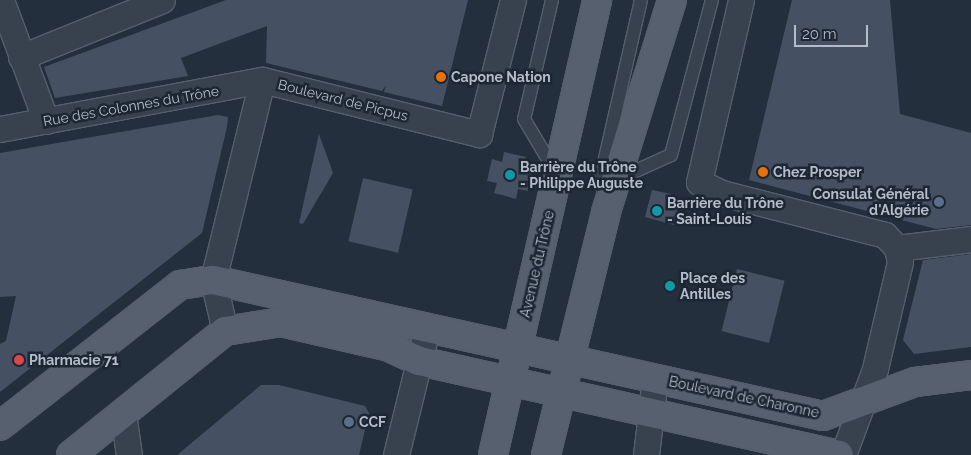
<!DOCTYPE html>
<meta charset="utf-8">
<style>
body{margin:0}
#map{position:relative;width:971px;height:455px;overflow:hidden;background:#242f3e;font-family:Raleway,sans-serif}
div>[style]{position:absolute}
.building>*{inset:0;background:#455162;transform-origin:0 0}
.roads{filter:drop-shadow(1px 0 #565f6c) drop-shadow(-1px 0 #565f6c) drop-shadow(0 1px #565f6c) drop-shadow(0 -1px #565f6c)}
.service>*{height:12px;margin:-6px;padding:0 6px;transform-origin:6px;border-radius:6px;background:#38414e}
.minor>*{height:25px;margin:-12.5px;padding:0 12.5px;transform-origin:12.5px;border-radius:12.5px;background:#38414e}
.primary>*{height:28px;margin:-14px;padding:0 14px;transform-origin:14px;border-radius:14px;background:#56606e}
.dots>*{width:14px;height:14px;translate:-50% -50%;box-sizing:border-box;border:2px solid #1d2633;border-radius:50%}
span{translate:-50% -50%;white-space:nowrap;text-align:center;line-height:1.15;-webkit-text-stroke:5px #1d2633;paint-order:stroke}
.poi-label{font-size:14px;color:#b4bcc9;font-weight:700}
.left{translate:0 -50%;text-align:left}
.right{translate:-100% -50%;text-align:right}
.street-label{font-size:14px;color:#b4bcc9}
.scale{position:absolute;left:794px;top:25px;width:74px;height:22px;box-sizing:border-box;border:2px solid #b4bcc9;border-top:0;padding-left:6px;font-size:15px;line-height:18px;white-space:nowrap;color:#b4bcc9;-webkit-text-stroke:4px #1d2633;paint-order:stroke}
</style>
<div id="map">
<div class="building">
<div style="clip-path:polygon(226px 0,468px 0,442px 106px,384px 92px,386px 85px,382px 91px,266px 63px,267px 26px,181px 58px,188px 76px,55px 98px,44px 67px)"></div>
<div style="clip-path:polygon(792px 0,890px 0,900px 114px,971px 133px,971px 225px,936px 229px,749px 180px)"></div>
<div style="clip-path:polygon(218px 115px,228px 117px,227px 127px,202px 233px,0 392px,0 344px,6px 341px,16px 296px,0 297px,0 153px)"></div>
<div style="clip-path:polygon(319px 134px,333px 173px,303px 224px,299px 223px)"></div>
<div style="clip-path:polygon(504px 152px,526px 157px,523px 167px,534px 170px,528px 191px,518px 189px,516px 199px,494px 193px,497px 183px,487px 181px,492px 159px,502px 162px)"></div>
<div style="left:363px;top:178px;width:51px;height:65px;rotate:13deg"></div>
<div style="clip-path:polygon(652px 190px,671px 194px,668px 204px,678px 206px,674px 225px,645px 217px)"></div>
<div style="clip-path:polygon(971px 254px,971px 347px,914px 354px,903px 340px,923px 260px)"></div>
<div style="left:737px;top:269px;width:49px;height:64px;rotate:14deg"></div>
<div style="clip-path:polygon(261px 385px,279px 385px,365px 406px,369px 413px,359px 455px,177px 455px)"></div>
</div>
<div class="roads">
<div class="service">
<div style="left:552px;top:0;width:122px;rotate:103.2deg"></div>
<div style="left:524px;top:119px;width:61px;rotate:59.2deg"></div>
<div style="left:618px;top:179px;width:58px;rotate:-24.4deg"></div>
<div style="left:671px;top:155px;width:160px;rotate:-75.2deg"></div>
<div style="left:604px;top:197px;width:21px;rotate:-98deg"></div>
<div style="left:601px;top:176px;width:180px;rotate:-77.2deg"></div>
</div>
<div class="minor">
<div style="left:1px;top:0;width:129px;rotate:69.6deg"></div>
<div style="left:741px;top:0;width:187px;rotate:103deg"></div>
<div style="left:699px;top:182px;width:25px;rotate:26deg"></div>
<div style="left:722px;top:193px;width:168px;rotate:14.4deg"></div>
<div style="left:885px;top:235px;width:18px;rotate:47deg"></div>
<div style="left:897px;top:248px;width:14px;rotate:78deg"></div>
<div style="left:900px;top:262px;width:110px;rotate:103.2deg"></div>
<div style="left:875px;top:369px;width:92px;rotate:110.4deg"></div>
<div style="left:21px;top:57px;width:152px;rotate:-22deg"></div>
<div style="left:0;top:129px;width:267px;rotate:-10.6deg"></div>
<div style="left:262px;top:80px;width:224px;rotate:14deg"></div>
<div style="left:479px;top:134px;width:138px;rotate:-75.8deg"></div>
<div style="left:897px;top:248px;width:75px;rotate:-6.9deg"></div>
<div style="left:225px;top:331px;width:52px;rotate:-103.2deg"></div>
<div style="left:213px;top:280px;width:206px;rotate:-76.2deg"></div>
<div style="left:123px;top:413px;width:42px;rotate:81.9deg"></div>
<div style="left:396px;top:455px;width:130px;rotate:-76.2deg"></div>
<div style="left:646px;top:455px;width:78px;rotate:-83.3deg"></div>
</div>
<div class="primary">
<div style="left:0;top:426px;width:229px;rotate:-38.1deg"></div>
<div style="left:180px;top:285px;width:33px;rotate:-9deg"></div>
<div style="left:213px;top:280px;width:625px;rotate:12.57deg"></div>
<div style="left:823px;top:416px;width:98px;rotate:-20.3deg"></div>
<div style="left:915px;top:382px;width:56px;rotate:-7.1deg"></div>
<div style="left:71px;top:455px;width:198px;rotate:-38.8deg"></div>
<div style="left:225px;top:331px;width:57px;rotate:-9.1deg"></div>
<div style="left:281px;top:322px;width:111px;rotate:13deg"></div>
<div style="left:389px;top:347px;width:33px;rotate:25deg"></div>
<div style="left:419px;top:361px;width:430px;rotate:12.6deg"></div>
<div style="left:493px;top:455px;width:467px;rotate:-77.1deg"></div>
<div style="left:546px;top:455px;width:250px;rotate:-76.1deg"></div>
<div style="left:606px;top:212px;width:222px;rotate:-72.7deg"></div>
</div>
</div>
<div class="dots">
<div style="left:441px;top:77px;background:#e8710a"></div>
<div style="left:763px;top:172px;background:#e8710a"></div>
<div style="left:510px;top:175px;background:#0f9aa8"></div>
<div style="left:939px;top:202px;background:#5c6f8a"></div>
<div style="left:657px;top:211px;background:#0f9aa8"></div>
<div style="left:670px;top:286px;background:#0f9aa8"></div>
<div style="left:19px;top:360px;background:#e0444e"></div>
<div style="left:349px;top:422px;background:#5c6f8a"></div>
</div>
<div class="poi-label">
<span class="left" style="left:451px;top:77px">Capone Nation</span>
<span class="left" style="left:520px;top:175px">Barrière du Trône<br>- Philippe Auguste</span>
<span class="left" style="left:773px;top:172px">Chez Prosper</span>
<span class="right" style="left:929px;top:202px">Consulat Général<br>d'Algérie</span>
<span class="left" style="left:667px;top:211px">Barrière du Trône<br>- Saint-Louis</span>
<span class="left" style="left:680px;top:286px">Place des<br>Antilles</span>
<span class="left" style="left:29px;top:360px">Pharmacie 71</span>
<span class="left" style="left:359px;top:422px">CCF</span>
</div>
<div class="street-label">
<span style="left:343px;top:100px;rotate:14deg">Boulevard de Picpus</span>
<span style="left:131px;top:106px;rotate:-10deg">Rue des Colonnes du Trône</span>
<span style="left:537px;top:264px;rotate:-77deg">Avenue du Trône</span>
<span style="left:744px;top:397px;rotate:12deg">Boulevard de Charonne</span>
</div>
<div class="scale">20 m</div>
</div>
